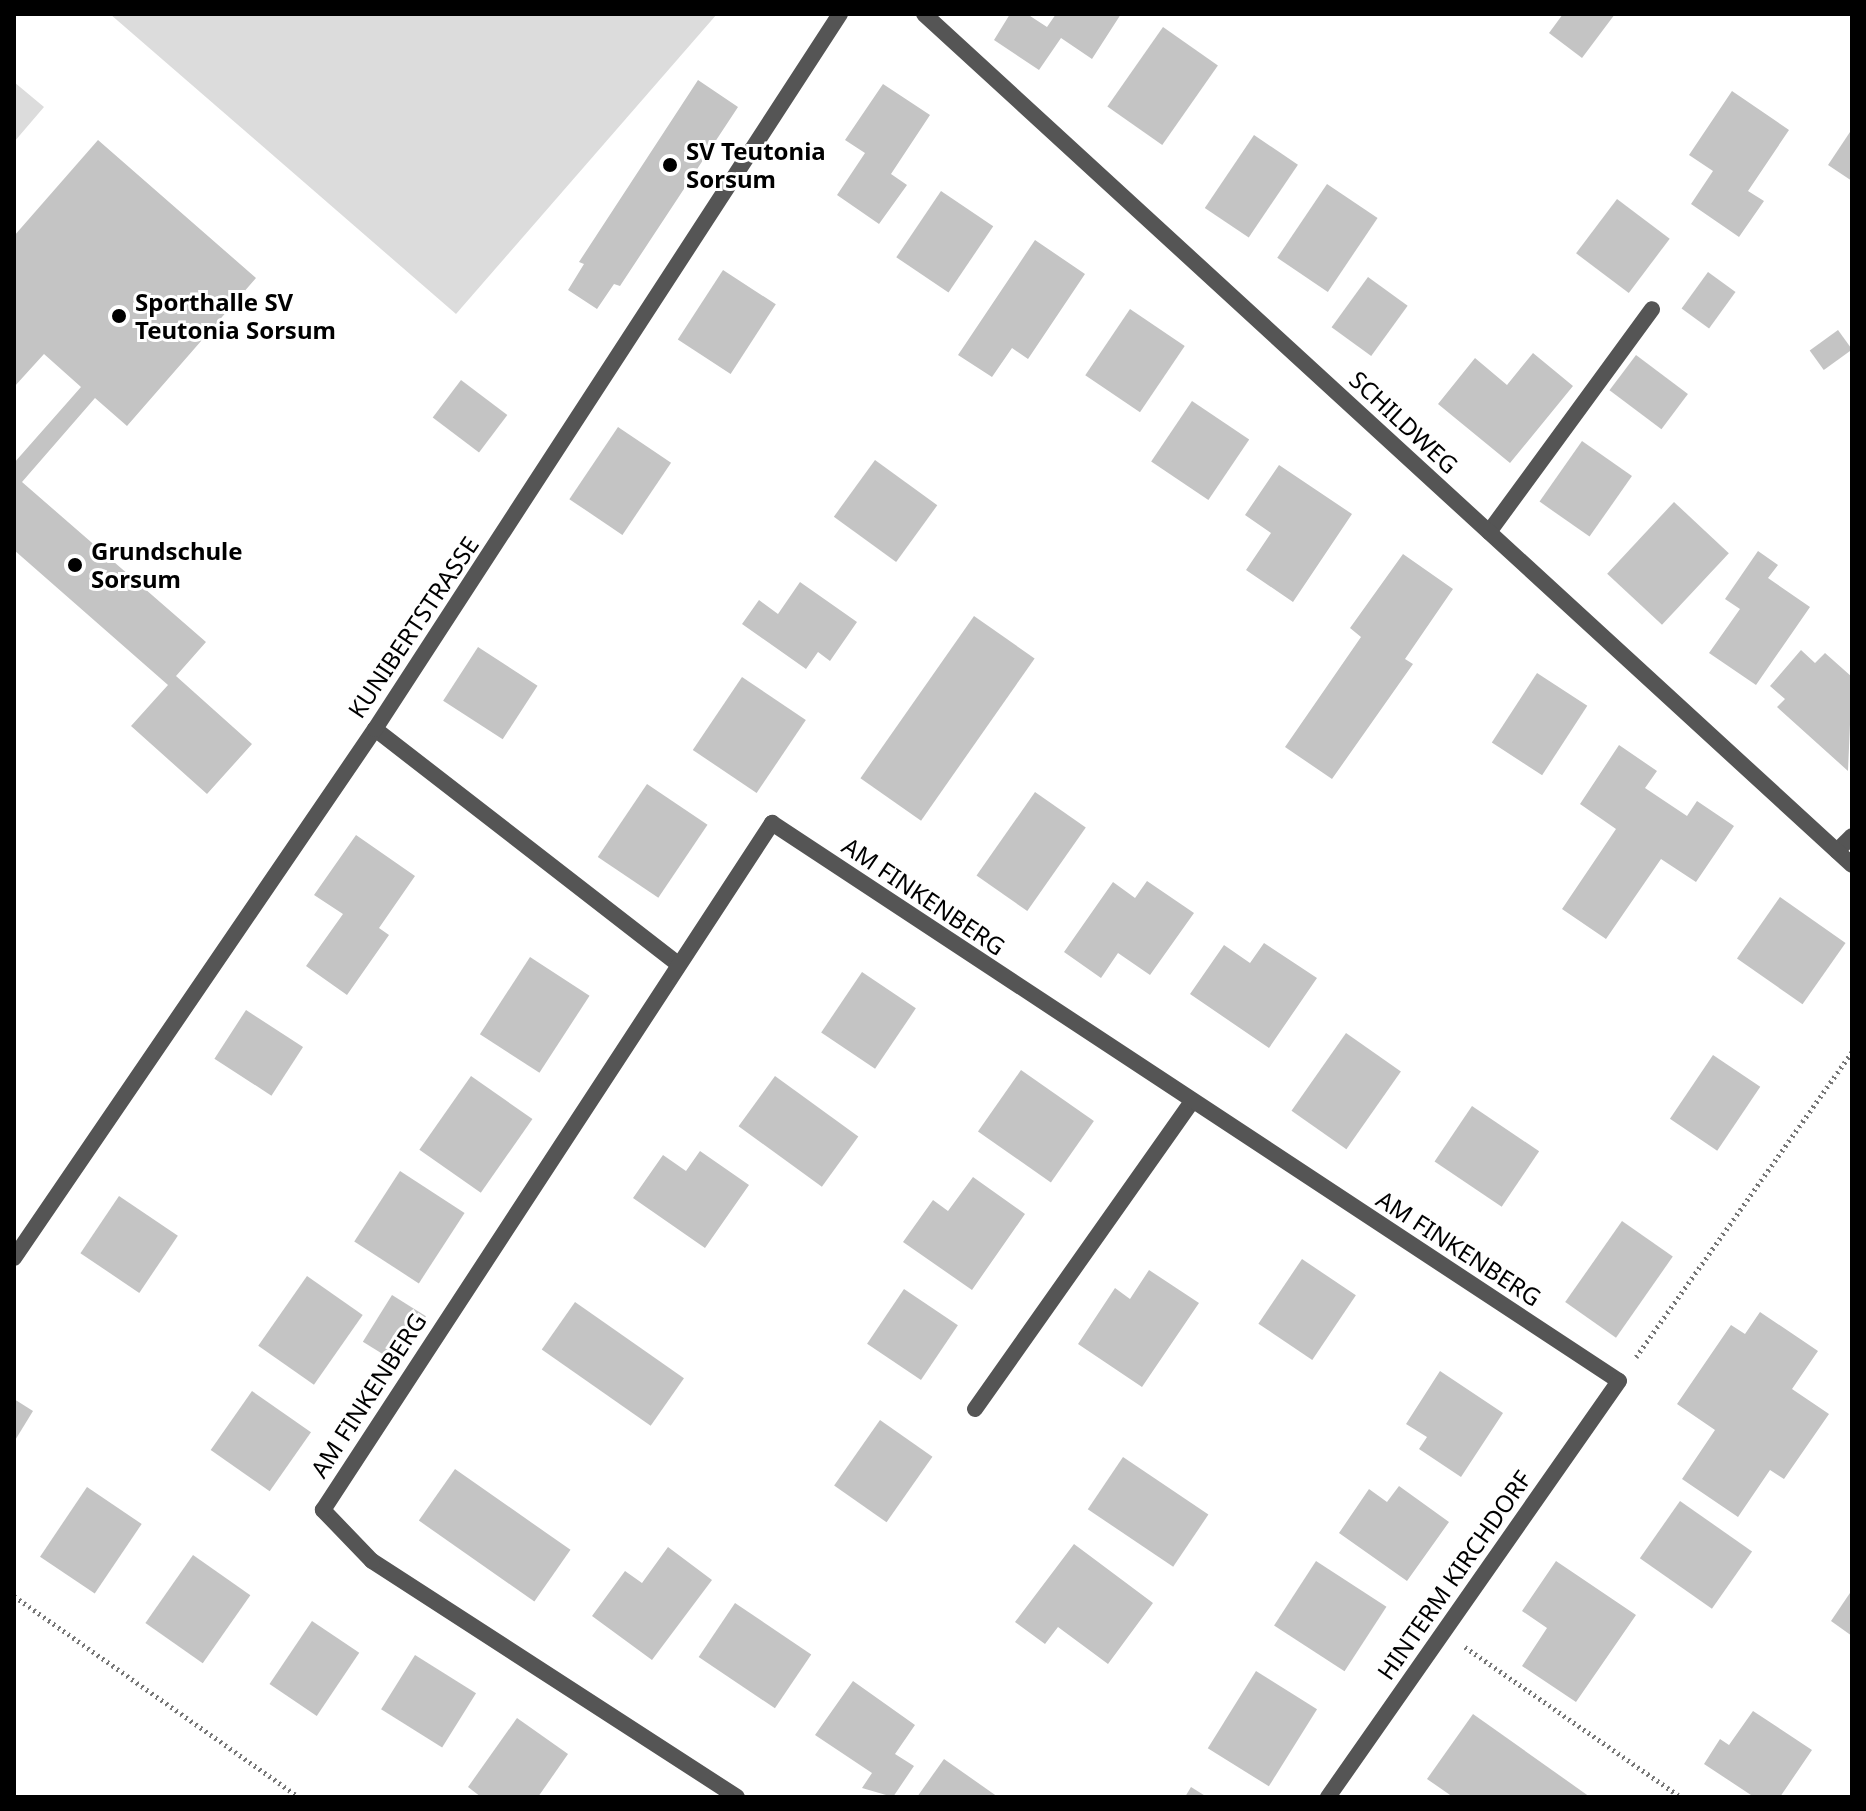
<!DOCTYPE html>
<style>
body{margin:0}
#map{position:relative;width:1866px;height:1811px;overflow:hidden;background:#fff;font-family:"Noto Sans",sans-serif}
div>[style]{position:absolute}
.green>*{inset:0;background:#dcdcdc}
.building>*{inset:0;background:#c4c4c4;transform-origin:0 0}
.path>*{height:5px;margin-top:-2.5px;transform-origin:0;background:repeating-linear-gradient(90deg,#777 0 2px,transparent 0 6px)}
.lane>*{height:16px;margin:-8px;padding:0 8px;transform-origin:8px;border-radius:8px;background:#555}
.street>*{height:16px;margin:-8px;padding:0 8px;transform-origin:8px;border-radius:8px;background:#555}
.dots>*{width:22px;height:22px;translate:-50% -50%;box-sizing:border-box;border:4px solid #fff;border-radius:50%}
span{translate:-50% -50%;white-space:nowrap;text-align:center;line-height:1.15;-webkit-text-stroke:6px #fff;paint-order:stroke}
.poi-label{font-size:24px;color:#000;font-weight:700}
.left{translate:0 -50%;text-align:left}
.street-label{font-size:24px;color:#000}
.frame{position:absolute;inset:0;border:16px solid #000;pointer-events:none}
</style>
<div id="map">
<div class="green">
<div style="clip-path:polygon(110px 14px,717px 14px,456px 314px)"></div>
<div style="clip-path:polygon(14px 82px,44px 107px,14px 142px)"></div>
</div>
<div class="building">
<div style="clip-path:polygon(1010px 14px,1027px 14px,1047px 27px,1056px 14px,1121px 14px,1092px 59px,1061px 38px,1039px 70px,994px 40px)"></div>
<div style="clip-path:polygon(1563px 14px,1615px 14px,1582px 58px,1549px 33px)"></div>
<div style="left:1163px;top:27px;width:67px;height:97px;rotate:35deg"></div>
<div style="clip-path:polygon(698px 80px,738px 107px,620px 286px,614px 284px,597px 309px,568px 290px,584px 264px,579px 262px)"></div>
<div style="clip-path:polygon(883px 84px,930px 115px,891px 174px,907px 185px,879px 224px,837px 195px,865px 153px,845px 140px)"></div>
<div style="clip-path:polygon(1732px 91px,1789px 130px,1748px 191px,1764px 201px,1739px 237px,1691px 204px,1713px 171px,1689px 155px)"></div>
<div style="clip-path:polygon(1852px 129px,1852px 181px,1828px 165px)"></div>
<div style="left:1254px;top:135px;width:53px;height:88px;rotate:34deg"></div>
<div style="clip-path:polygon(98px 140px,256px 278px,127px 426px,95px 398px,22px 482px,206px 642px,176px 676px,252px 744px,207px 794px,131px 726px,168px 685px,14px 550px,14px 463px,81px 387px,44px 354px,14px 387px,14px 236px)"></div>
<div style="left:1327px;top:184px;width:61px;height:89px;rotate:34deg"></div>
<div style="left:941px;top:191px;width:63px;height:80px;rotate:34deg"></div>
<div style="left:1617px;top:199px;width:66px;height:68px;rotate:37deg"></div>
<div style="clip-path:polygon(1035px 240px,1085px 274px,1028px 359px,1012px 348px,992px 377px,958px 355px)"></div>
<div style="left:723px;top:270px;width:63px;height:83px;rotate:33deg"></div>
<div style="left:1708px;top:272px;width:34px;height:45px;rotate:36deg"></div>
<div style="left:1368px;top:277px;width:49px;height:62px;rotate:36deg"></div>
<div style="left:1130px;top:309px;width:66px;height:80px;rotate:34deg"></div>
<div style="left:1838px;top:330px;width:24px;height:35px;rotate:54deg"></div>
<div style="clip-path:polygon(1533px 353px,1573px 386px,1510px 463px,1438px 404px,1475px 358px,1507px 385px)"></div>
<div style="left:1636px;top:355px;width:65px;height:44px;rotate:37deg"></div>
<div style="left:461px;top:380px;width:58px;height:47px;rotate:37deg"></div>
<div style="left:1192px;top:401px;width:69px;height:73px;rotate:34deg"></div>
<div style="left:618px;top:427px;width:64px;height:87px;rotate:34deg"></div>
<div style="left:1582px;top:441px;width:61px;height:74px;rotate:35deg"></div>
<div style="left:875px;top:460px;width:77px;height:70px;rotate:36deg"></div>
<div style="clip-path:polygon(1279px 465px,1352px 514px,1293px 602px,1246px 570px,1271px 533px,1245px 515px)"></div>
<div style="left:1674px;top:502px;width:75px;height:98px;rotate:43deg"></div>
<div style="clip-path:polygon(1758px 551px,1778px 565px,1768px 578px,1810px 607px,1756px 685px,1709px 653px,1740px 609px,1725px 599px)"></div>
<div style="clip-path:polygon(1403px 554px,1453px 589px,1405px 659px,1413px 664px,1332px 779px,1285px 747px,1361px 637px,1350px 628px)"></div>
<div style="clip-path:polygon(800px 582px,857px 622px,830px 661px,818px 652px,806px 669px,742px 624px,759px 600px,778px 614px)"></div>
<div style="left:974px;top:616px;width:74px;height:198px;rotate:35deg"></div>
<div style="left:478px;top:647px;width:71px;height:64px;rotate:33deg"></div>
<div style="clip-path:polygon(1801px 650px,1815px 663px,1825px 653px,1852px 677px,1848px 771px,1777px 707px,1785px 699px,1770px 686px)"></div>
<div style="left:1537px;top:673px;width:60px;height:83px;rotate:33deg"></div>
<div style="left:742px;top:677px;width:77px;height:88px;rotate:34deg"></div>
<div style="clip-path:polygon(1619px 745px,1657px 771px,1645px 788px,1687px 816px,1697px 801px,1734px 826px,1696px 882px,1661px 859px,1606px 939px,1562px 909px,1616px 829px,1580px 804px)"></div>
<div style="left:647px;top:784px;width:73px;height:88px;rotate:34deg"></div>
<div style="left:1035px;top:792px;width:62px;height:102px;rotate:35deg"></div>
<div style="clip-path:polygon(356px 835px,415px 876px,379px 928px,389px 935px,347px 995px,306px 966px,343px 914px,314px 895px)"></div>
<div style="clip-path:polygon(1147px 881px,1194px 913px,1150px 975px,1118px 953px,1101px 978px,1064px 952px,1113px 882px,1135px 898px)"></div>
<div style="left:1780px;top:897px;width:80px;height:75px;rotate:35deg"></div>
<div style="clip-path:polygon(1264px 943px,1317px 978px,1269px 1048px,1190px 994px,1224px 945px,1250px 963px)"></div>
<div style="left:530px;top:957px;width:71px;height:92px;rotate:33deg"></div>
<div style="left:862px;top:972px;width:65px;height:73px;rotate:34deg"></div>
<div style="left:246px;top:1010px;width:68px;height:58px;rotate:33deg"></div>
<div style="left:1346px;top:1033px;width:67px;height:95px;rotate:35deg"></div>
<div style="left:1713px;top:1055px;width:57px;height:77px;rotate:34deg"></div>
<div style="left:1021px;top:1070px;width:89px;height:75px;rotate:35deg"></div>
<div style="left:471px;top:1076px;width:75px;height:90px;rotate:35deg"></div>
<div style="left:775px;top:1076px;width:103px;height:62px;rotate:36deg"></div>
<div style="left:1472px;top:1106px;width:81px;height:67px;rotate:34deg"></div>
<div style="clip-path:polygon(700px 1151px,749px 1185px,705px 1248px,633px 1198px,663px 1155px,686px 1171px)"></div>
<div style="left:400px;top:1171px;width:77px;height:84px;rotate:33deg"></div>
<div style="clip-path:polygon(973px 1177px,1025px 1214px,972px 1290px,903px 1242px,933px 1200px,948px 1211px)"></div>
<div style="left:119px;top:1196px;width:71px;height:69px;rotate:34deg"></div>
<div style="left:1622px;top:1221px;width:62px;height:99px;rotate:35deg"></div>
<div style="left:1302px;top:1259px;width:65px;height:78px;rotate:34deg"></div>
<div style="clip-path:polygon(1149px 1270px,1199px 1303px,1142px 1387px,1078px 1344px,1115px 1288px,1130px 1299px)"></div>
<div style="left:307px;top:1276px;width:68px;height:85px;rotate:35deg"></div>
<div style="left:904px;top:1289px;width:65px;height:66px;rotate:34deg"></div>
<div style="left:392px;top:1295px;width:40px;height:55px;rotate:32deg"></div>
<div style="left:575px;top:1302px;width:133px;height:58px;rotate:35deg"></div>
<div style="clip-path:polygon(1760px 1312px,1818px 1351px,1792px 1389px,1829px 1414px,1784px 1479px,1770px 1470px,1738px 1517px,1682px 1479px,1715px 1430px,1677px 1404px,1731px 1325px,1745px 1334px)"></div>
<div style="clip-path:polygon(1440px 1371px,1503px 1413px,1461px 1477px,1419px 1449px,1427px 1437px,1406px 1424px)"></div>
<div style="left:252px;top:1391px;width:72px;height:72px;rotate:35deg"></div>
<div style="clip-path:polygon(14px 1399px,33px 1411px,14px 1442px)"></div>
<div style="left:880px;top:1420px;width:64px;height:80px;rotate:35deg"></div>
<div style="left:1123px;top:1457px;width:103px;height:63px;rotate:34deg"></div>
<div style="left:455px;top:1469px;width:141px;height:63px;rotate:35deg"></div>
<div style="clip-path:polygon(1399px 1486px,1449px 1522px,1407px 1581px,1339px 1533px,1369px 1489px,1387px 1502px)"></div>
<div style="left:87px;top:1487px;width:66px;height:84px;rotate:34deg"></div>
<div style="left:1680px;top:1501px;width:88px;height:70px;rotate:35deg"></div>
<div style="clip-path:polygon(1074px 1544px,1153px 1603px,1108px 1664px,1058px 1627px,1045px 1644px,1015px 1622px)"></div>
<div style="clip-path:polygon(668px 1547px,712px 1580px,652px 1660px,592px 1616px,625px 1571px,642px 1583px)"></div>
<div style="left:193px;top:1555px;width:70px;height:83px;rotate:35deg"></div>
<div style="left:1316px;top:1561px;width:84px;height:77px;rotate:33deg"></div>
<div style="clip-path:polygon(1556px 1561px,1636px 1615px,1576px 1702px,1522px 1666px,1547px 1628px,1522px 1611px)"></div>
<div style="clip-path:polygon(1852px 1590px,1852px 1636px,1831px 1621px)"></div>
<div style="left:735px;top:1603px;width:92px;height:65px;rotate:34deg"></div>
<div style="left:312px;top:1621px;width:57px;height:76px;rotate:34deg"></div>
<div style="left:415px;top:1655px;width:72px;height:64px;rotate:32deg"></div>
<div style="left:1256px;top:1671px;width:72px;height:91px;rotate:32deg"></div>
<div style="clip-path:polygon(853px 1681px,915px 1725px,895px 1754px,914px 1766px,893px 1797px,862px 1788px,872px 1773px,815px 1735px)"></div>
<div style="clip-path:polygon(1753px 1711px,1812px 1750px,1780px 1797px,1754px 1797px,1704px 1764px,1720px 1739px,1729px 1745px)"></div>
<div style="clip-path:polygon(1473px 1714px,1590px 1797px,1453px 1797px,1427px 1779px)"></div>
<div style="clip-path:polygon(517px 1718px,568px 1754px,538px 1797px,481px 1797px,468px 1787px)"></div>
<div style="clip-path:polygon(944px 1759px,998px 1797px,917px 1797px)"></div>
<div style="clip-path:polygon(1191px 1787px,1207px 1797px,1185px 1797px)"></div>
</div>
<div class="path">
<div style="left:1636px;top:1357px;width:374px;rotate:-54.7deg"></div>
<div style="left:14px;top:1596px;width:349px;rotate:35.2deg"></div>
<div style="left:1465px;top:1647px;width:263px;rotate:34.8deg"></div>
</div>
<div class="lane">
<div style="left:1489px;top:532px;width:276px;rotate:-53.8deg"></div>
<div style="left:1837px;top:851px;width:21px;rotate:-45deg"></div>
</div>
<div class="street">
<div style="left:924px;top:14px;width:1259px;rotate:42.52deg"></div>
<div style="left:375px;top:729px;width:380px;rotate:37.8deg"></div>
<div style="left:14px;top:1258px;width:640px;rotate:-55.69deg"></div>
<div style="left:375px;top:729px;width:853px;rotate:-56.96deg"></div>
<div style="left:975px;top:1409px;width:375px;rotate:-54.8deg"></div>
<div style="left:737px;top:1797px;width:435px;rotate:-147.1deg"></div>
<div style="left:372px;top:1561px;width:71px;rotate:-133.9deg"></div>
<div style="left:323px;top:1510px;width:821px;rotate:-56.83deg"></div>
<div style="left:772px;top:823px;width:1014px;rotate:33.38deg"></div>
<div style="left:1619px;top:1381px;width:508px;rotate:124.97deg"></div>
</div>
<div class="dots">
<div style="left:670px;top:165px;background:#000"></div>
<div style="left:119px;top:316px;background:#000"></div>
<div style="left:75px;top:565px;background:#000"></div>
</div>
<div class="poi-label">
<span class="left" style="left:686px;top:165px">SV Teutonia<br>Sorsum</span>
<span class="left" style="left:135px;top:316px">Sporthalle SV<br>Teutonia Sorsum</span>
<span class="left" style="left:91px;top:565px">Grundschule<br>Sorsum</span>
</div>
<div class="street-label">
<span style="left:1404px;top:422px;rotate:43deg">SCHILDWEG</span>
<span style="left:413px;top:627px;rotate:-56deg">KUNIBERTSTRASSE</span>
<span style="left:924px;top:896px;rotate:34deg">AM FINKENBERG</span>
<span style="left:1459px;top:1248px;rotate:33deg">AM FINKENBERG</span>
<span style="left:368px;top:1395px;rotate:-57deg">AM FINKENBERG</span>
<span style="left:1454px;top:1575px;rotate:-55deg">HINTERM KIRCHDORF</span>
</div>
<div class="frame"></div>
</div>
